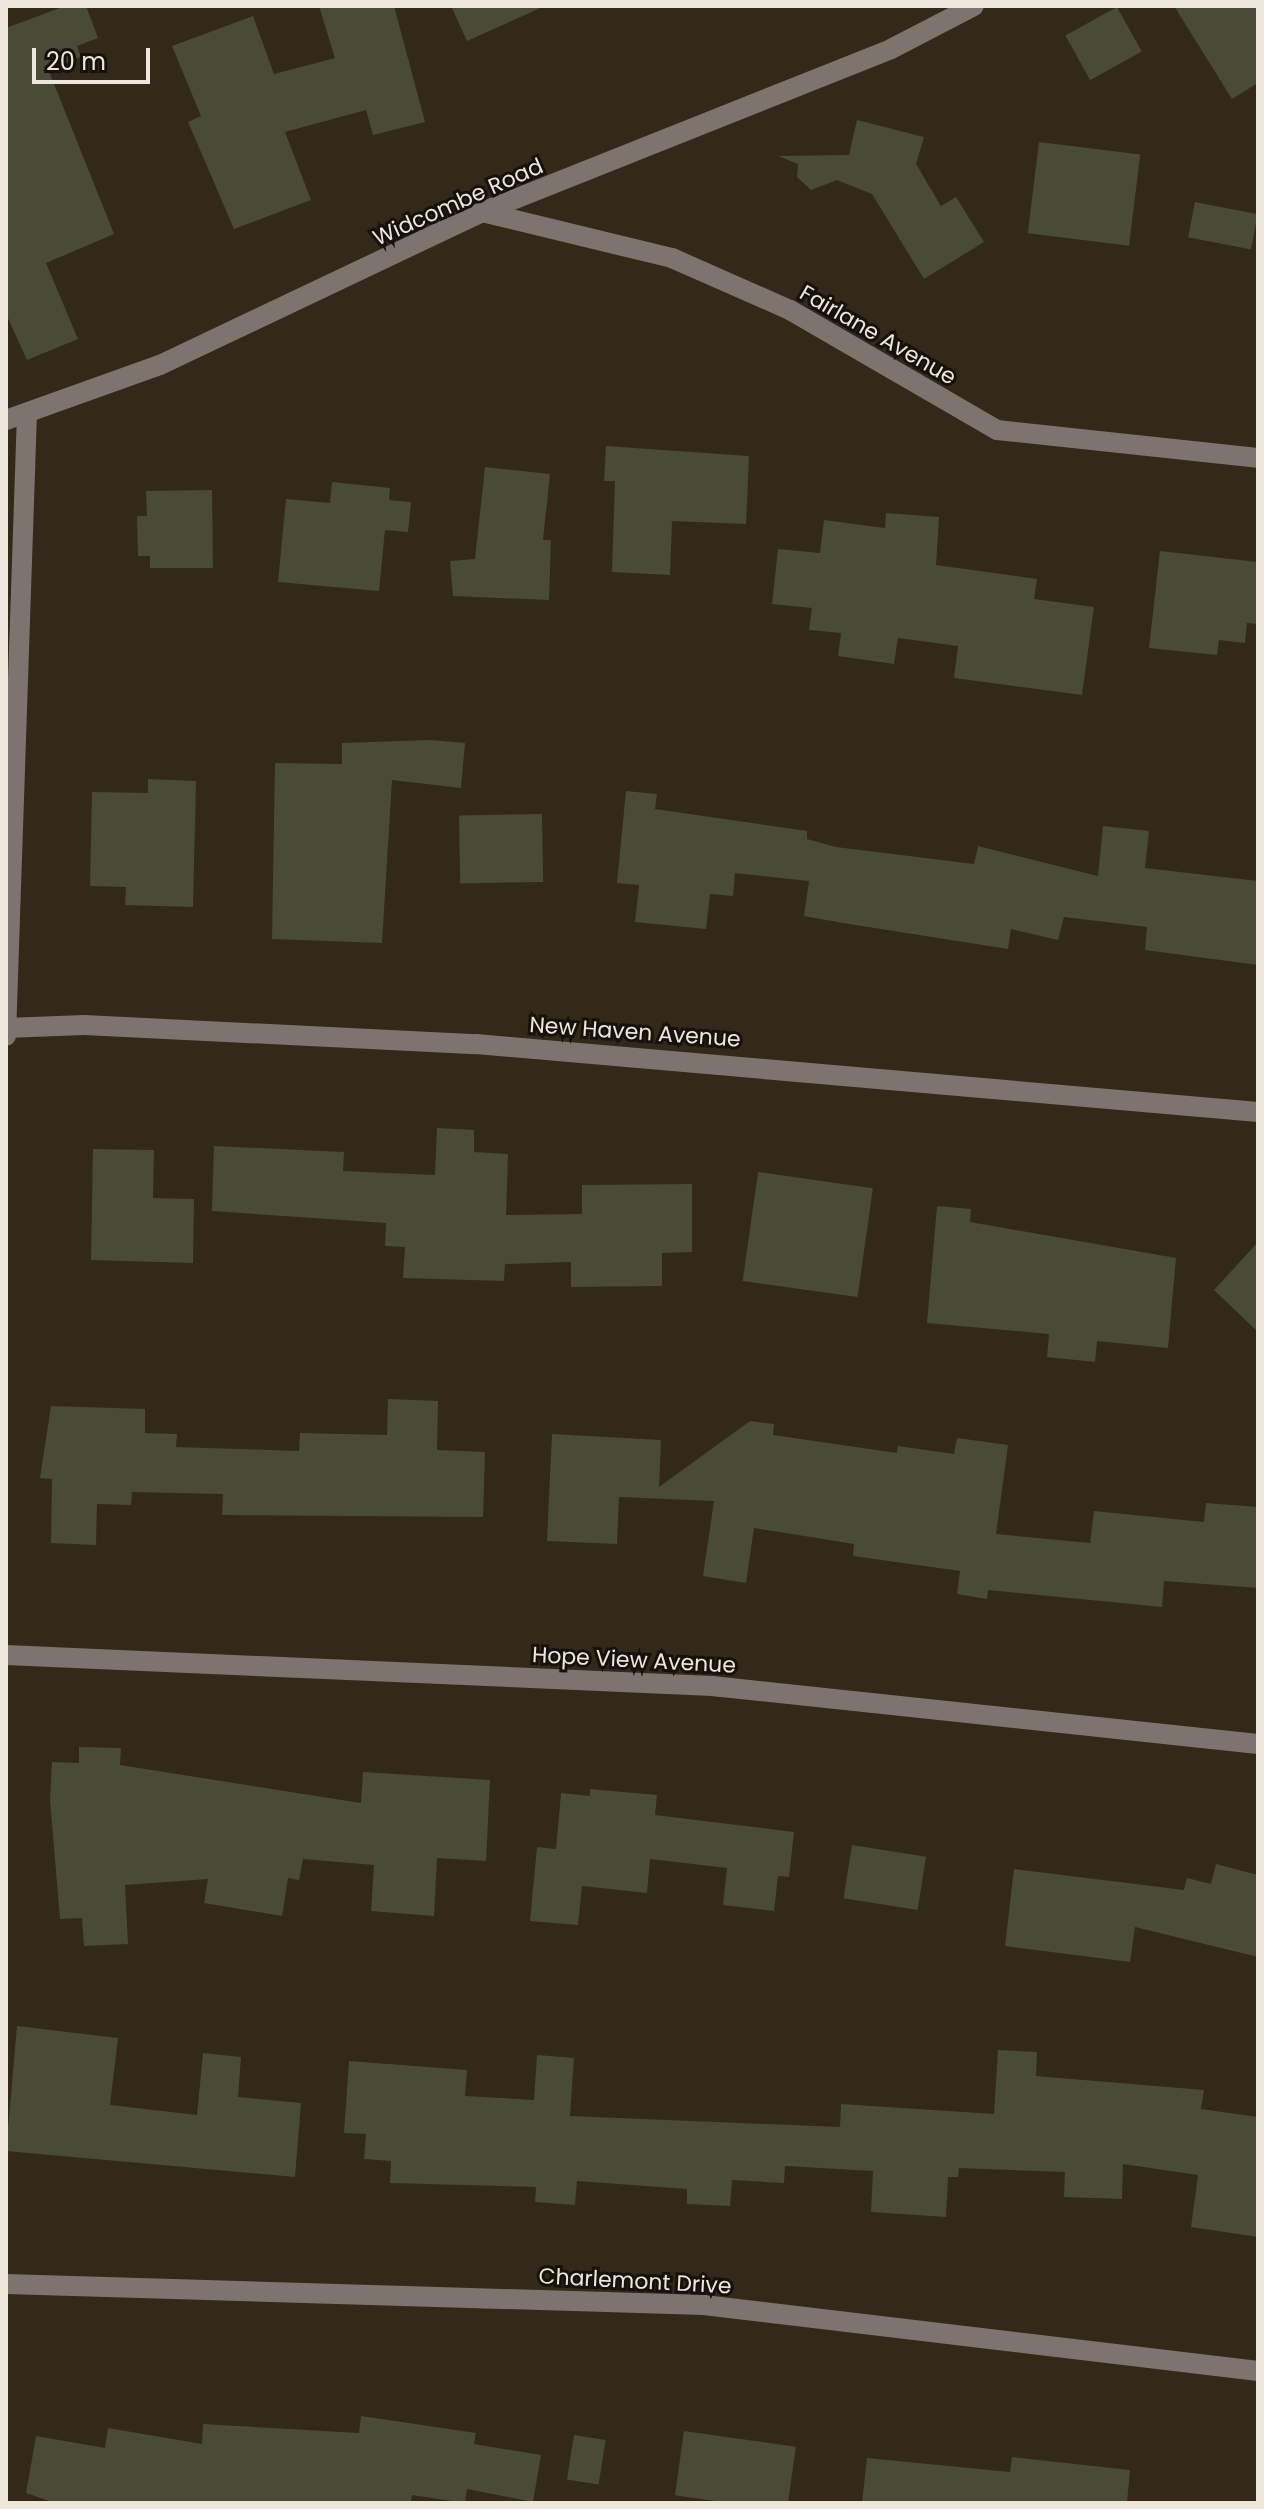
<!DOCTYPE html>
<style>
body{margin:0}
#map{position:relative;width:1264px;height:2509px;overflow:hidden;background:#322919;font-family:Poppins,sans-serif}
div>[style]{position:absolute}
.building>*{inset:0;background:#494a38;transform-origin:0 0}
.minor>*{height:20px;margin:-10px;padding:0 10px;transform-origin:10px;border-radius:10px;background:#7d746f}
span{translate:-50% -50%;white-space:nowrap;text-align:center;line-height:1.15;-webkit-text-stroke:6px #16120b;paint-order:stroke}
.street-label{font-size:22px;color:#ece6dc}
.frame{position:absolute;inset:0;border:8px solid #ece6dc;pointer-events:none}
.scale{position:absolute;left:32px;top:48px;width:118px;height:36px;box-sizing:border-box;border:4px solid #ece6dc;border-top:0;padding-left:10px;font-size:24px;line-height:28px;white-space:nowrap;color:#ece6dc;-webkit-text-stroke:6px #16120b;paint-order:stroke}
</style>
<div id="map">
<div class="building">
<div style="clip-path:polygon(65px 6px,86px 6px,98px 38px,77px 46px,81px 57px,48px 69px,114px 234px,46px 263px,78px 339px,27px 360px,6px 314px,6px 28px)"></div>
<div style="clip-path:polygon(319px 6px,394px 6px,425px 122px,373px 135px,366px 110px,285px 132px,311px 200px,234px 229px,188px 122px,201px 116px,172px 46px,253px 16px,274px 74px,335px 58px)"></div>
<div style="clip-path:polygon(451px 6px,545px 6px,467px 41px)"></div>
<div style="clip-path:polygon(1174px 6px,1258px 6px,1258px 83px,1232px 99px)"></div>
<div style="left:1117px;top:7px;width:51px;height:59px;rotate:61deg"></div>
<div style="clip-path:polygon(857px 120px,924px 137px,916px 164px,941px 206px,956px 197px,984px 242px,924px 279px,872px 194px,837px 180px,811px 190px,797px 177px,798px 164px,778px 156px,849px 155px)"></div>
<div style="left:1039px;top:142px;width:102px;height:92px;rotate:7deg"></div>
<div style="left:1195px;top:202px;width:64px;height:36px;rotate:11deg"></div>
<div style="clip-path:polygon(606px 446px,749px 456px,746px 524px,672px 521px,670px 575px,612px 572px,615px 481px,604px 481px)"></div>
<div style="clip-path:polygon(485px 467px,550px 474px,543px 540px,551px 540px,549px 600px,453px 596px,450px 561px,475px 559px)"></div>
<div style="clip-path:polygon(332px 482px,390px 488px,389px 500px,411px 502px,408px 532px,385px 530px,379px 591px,278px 582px,286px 499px,330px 503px)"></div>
<div style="clip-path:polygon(212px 490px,213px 568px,150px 568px,150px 556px,138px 556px,137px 516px,147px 516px,146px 491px)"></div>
<div style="clip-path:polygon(886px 513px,939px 517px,936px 565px,1037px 579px,1034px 599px,1094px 607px,1082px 695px,954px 678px,958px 646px,898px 638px,894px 664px,838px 656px,841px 633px,809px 630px,812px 608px,772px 604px,778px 549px,820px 553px,824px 520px,885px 528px)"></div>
<div style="clip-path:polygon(1160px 551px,1258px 562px,1258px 624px,1247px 623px,1245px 643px,1219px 640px,1217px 655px,1149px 648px)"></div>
<div style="clip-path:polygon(430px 740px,465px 743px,461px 788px,392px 780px,382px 943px,272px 939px,275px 763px,342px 764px,342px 743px)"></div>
<div style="clip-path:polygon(148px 779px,196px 781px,193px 907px,125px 905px,126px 887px,90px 886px,92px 792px,148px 793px)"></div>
<div style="clip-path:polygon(626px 791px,657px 794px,655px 809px,807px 831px,807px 839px,836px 847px,974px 864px,978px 846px,1098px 876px,1103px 826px,1149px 831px,1145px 868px,1258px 881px,1258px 965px,1145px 950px,1147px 927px,1064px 917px,1058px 940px,1011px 929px,1008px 949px,843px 923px,804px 916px,809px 881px,735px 873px,733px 896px,710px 894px,706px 929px,635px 922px,639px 885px,617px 883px)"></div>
<div style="left:542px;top:814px;width:68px;height:83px;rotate:89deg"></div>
<div style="clip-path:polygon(437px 1128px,474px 1130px,474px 1152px,508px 1154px,506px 1215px,582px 1214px,582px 1185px,692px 1184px,692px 1252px,662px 1253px,662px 1286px,571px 1287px,571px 1262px,505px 1264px,504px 1281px,403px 1278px,405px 1247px,385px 1246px,386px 1223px,212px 1211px,214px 1146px,344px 1152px,343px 1171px,435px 1175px)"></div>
<div style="clip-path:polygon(93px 1149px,154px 1150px,153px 1198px,194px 1199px,193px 1263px,91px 1260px)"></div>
<div style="left:758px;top:1172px;width:116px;height:110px;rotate:8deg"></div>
<div style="clip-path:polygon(937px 1206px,971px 1209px,970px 1222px,1176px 1258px,1168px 1348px,1097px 1341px,1095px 1362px,1047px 1357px,1049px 1334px,927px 1323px)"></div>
<div style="clip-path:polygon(1258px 1242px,1258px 1332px,1214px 1290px)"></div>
<div style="clip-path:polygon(388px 1399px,438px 1401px,437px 1450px,485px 1452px,483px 1517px,222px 1515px,223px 1494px,132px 1492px,131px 1505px,97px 1504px,96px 1545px,51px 1543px,52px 1479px,40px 1478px,51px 1406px,145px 1409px,145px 1433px,177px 1434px,176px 1447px,299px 1451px,300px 1433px,387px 1435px)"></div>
<div style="clip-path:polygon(750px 1421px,774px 1424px,773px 1435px,897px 1453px,898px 1446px,954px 1454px,957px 1438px,1008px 1445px,996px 1534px,1090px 1543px,1094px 1511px,1204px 1522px,1206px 1503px,1258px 1507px,1258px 1588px,1164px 1581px,1162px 1607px,988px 1590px,987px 1599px,957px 1594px,960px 1571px,853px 1556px,854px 1544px,754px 1528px,746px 1583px,703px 1576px,714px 1501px,619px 1497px,617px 1544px,547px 1541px,552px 1434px,661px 1440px,659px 1487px)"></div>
<div style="clip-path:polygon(79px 1747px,121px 1748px,120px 1765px,361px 1803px,363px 1772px,490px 1780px,486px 1861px,437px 1858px,434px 1916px,371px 1911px,374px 1865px,303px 1859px,299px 1880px,288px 1878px,282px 1916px,204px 1903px,208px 1879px,125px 1885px,128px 1944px,84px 1946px,82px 1918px,60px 1919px,50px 1800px,52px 1762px,79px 1763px)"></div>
<div style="clip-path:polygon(590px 1789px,657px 1795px,655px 1815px,794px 1832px,789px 1877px,778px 1876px,774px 1911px,723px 1905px,727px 1868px,650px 1859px,647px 1893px,582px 1886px,578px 1925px,530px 1921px,537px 1847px,556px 1849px,561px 1793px,590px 1796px)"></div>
<div style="left:852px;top:1845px;width:75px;height:54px;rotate:9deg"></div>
<div style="clip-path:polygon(1216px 1864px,1258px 1875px,1258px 1957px,1135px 1927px,1130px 1962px,1005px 1946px,1014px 1869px,1184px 1890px,1187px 1878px,1211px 1884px)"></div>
<div style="clip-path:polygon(17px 2026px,118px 2038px,110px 2105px,197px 2115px,203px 2053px,241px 2057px,238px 2097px,301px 2103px,295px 2177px,6px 2151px)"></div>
<div style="clip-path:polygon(998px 2050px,1037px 2052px,1036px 2076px,1204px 2090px,1201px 2109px,1258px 2117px,1258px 2237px,1191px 2227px,1198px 2175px,1123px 2164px,1122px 2199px,1064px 2197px,1065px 2172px,959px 2168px,958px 2177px,948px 2177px,946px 2217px,871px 2212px,873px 2171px,785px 2166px,784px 2183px,732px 2180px,730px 2206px,687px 2204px,687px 2189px,577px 2181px,575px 2205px,535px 2202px,536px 2187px,390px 2183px,391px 2161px,364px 2159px,366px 2134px,344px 2133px,349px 2061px,467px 2070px,465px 2096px,534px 2100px,537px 2055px,574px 2058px,570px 2116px,840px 2127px,841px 2104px,994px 2114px)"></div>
<div style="clip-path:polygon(361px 2416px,476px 2433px,474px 2444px,541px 2455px,533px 2502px,467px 2489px,465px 2503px,412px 2495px,411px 2503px,55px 2503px,26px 2493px,36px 2436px,105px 2448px,108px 2428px,202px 2444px,203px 2424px,359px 2433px)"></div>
<div style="left:684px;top:2431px;width:113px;height:65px;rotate:8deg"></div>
<div style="left:574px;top:2435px;width:32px;height:45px;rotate:9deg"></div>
<div style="clip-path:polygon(1012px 2457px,1130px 2470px,1127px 2503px,862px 2503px,867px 2458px,1010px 2472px)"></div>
</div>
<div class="minor">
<div style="left:482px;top:212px;width:195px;rotate:13.6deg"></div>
<div style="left:672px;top:258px;width:129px;rotate:23.8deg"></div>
<div style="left:790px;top:310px;width:239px;rotate:30.1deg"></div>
<div style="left:997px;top:430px;width:262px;rotate:6.1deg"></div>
<div style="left:6px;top:420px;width:164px;rotate:-19.7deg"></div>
<div style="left:160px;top:365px;width:357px;rotate:-25.4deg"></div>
<div style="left:482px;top:212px;width:440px;rotate:-21.7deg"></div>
<div style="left:891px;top:49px;width:93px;rotate:-27.4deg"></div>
<div style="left:6px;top:1028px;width:78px;rotate:-2.2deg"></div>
<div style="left:84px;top:1025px;width:392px;rotate:2.8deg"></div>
<div style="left:476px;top:1044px;width:785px;rotate:4.97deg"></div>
<div style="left:6px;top:1036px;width:622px;rotate:-88.07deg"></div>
<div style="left:6px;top:1655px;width:707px;rotate:2.51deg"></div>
<div style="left:712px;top:1686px;width:549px;rotate:6.06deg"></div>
<div style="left:6px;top:2284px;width:698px;rotate:1.72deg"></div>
<div style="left:704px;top:2305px;width:558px;rotate:6.79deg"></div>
</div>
<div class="street-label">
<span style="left:458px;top:202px;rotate:-24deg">Widcombe Road</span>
<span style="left:878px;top:335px;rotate:30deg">Fairlane Avenue</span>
<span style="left:635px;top:1032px;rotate:4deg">New Haven Avenue</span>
<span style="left:634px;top:1660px;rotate:3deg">Hope View Avenue</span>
<span style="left:635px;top:2281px;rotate:3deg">Charlemont Drive</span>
</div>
<div class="frame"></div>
<div class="scale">20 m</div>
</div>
